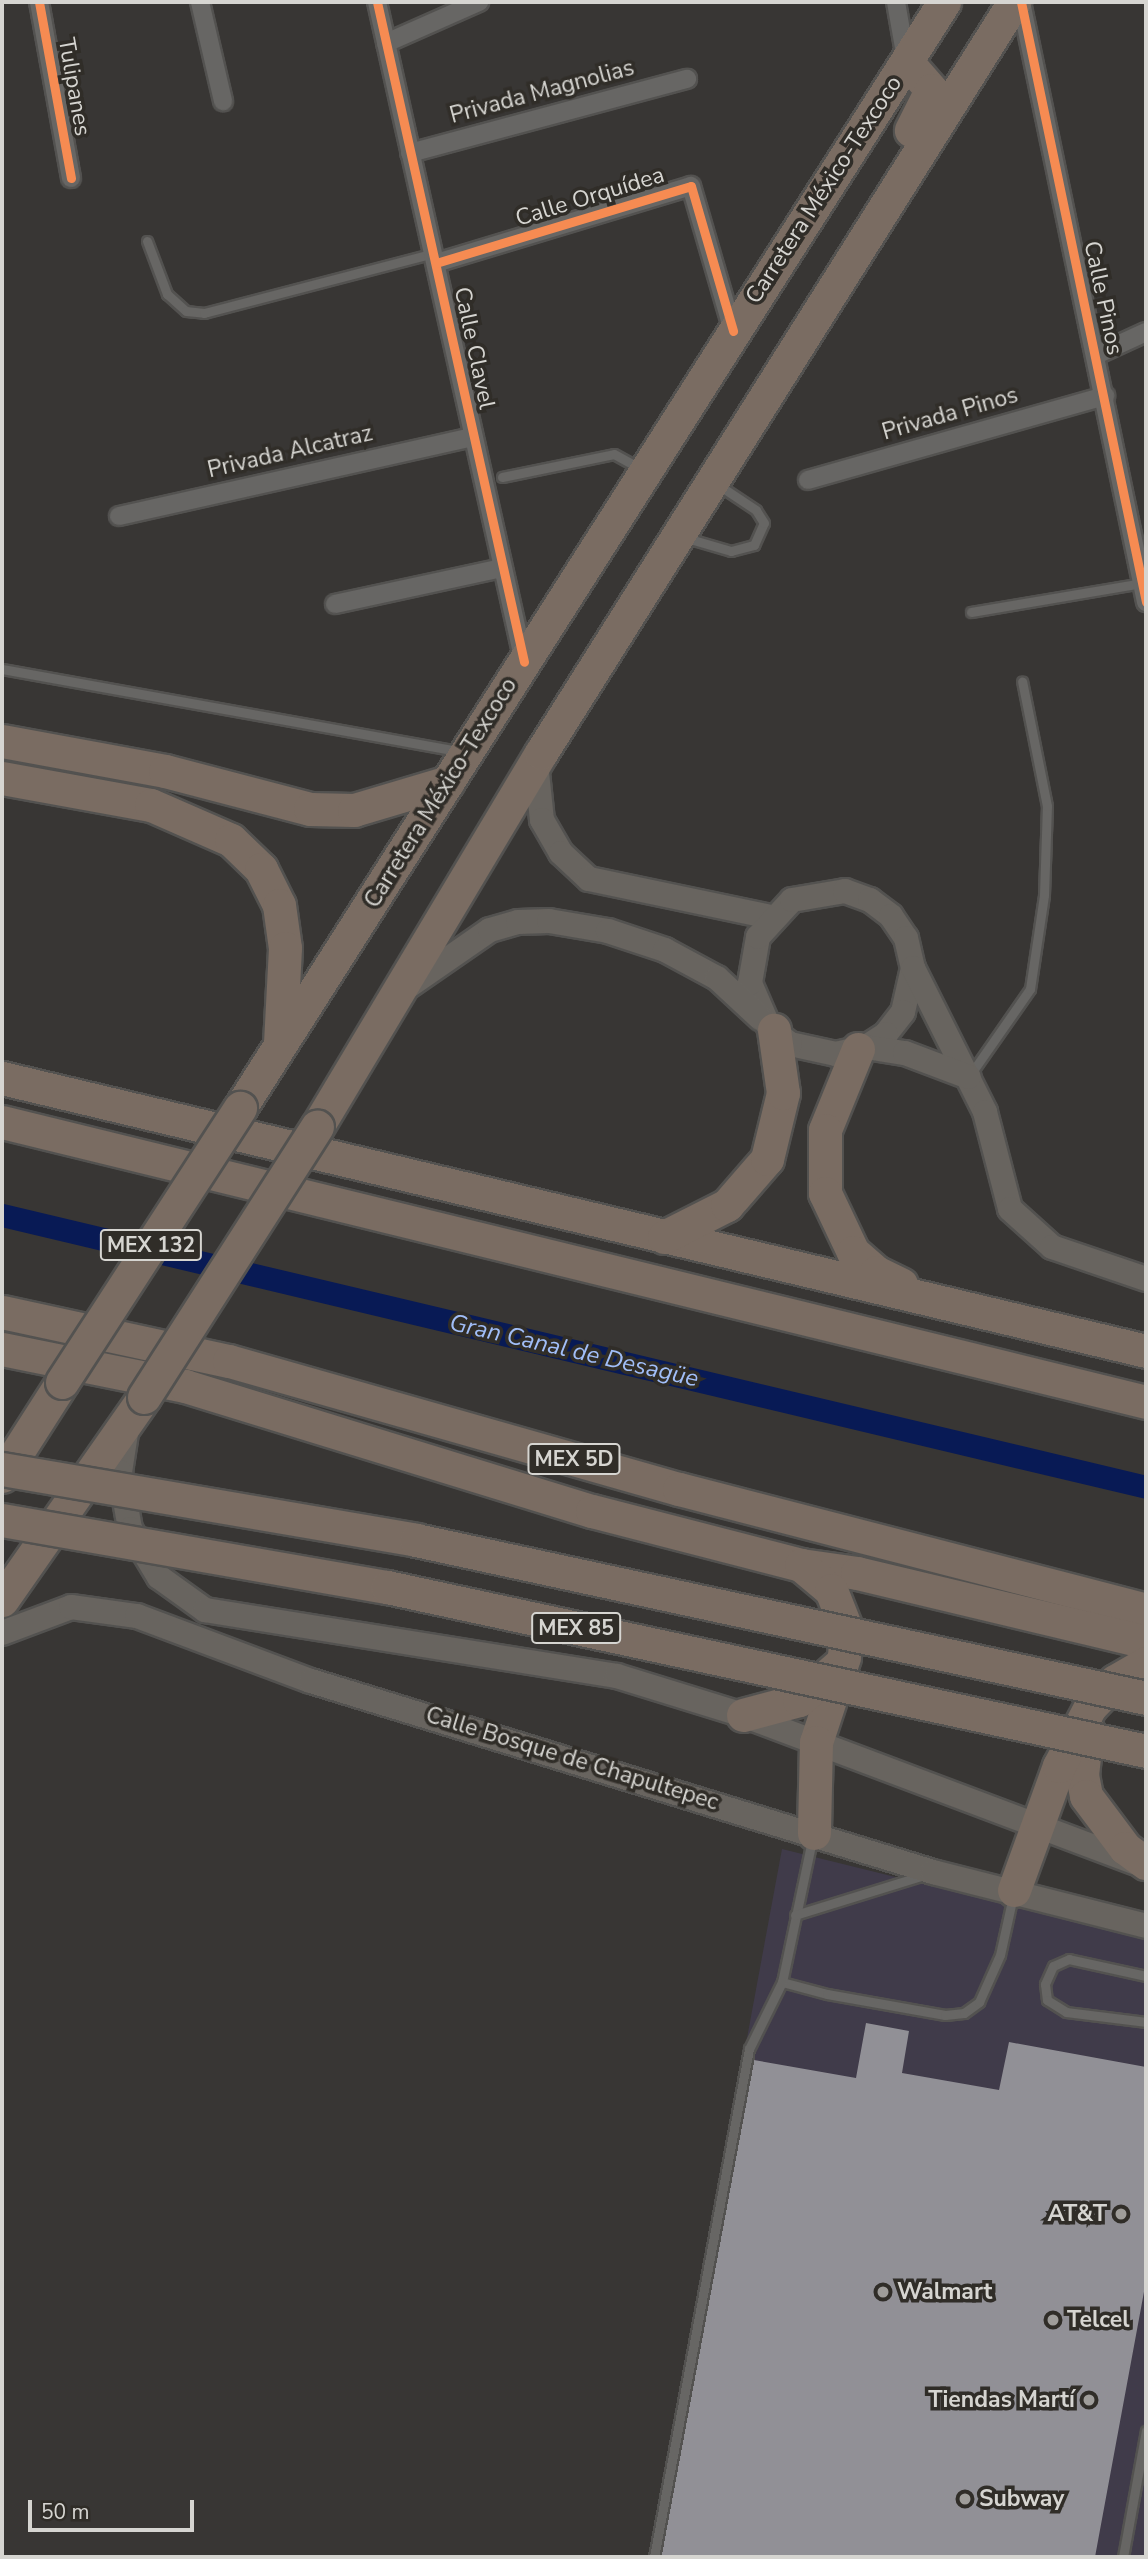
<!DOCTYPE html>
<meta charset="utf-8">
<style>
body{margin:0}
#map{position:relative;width:1148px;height:2559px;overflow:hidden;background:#383634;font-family:"Nunito Sans",sans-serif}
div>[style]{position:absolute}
.commercial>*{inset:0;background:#403b4a}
.canal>*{height:23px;margin:-11.5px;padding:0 11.5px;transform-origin:11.5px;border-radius:11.5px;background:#081a55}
.building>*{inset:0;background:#919096}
.roads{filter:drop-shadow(2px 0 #535250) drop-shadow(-2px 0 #535250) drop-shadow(0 2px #535250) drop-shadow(0 -2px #535250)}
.lane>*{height:9px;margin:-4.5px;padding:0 4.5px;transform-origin:4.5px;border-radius:4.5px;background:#676664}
.street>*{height:18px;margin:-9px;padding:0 9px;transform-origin:9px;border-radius:9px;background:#676664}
.secondary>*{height:24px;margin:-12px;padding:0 12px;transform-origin:12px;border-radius:12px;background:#68645f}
.highway>*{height:33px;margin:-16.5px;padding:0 16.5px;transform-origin:16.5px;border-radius:16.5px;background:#7a6c62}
.bridges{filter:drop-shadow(2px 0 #535250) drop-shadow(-2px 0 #535250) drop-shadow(0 2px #535250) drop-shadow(0 -2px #535250)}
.highway-bridge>*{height:33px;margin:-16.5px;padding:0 16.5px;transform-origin:16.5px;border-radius:16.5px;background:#7a6c62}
.cycleway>*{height:9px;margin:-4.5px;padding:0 4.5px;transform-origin:4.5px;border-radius:4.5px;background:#f68b52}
.dots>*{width:19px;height:19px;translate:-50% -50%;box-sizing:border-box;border:4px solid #302d28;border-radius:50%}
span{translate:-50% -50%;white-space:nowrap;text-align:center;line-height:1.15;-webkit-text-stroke:7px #302d28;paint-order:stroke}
.shield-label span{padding:2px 5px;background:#302d28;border:2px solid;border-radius:5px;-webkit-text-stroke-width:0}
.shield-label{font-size:21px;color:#d6d5d1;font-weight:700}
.street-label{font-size:23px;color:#d6d5d1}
.poi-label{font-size:23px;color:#d6d5d1;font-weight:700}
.right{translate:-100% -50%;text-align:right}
.left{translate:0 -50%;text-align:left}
.water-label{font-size:24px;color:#a1bef8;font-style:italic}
.frame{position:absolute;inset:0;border:4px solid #d6d5d1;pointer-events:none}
.scale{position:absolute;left:28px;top:2500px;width:166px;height:32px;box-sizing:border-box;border:4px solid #d6d5d1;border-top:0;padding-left:9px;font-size:21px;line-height:24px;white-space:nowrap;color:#d6d5d1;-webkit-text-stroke:5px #302d28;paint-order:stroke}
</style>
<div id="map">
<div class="commercial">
<div style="clip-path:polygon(782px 1849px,1146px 1939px,1146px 2557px,651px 2557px)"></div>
</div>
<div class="canal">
<div style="left:2px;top:1215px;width:1176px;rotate:13.37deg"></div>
</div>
<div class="building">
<div style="clip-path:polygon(866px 2023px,909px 2031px,902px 2073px,999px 2090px,1009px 2042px,1146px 2067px,1146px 2281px,1095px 2557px,660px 2557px,754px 2060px,856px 2078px)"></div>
</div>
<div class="roads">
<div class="lane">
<div style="left:147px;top:241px;width:57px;rotate:69.3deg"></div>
<div style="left:167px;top:294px;width:25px;rotate:42deg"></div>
<div style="left:186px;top:311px;width:18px;rotate:6deg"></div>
<div style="left:204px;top:313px;width:238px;rotate:-14.6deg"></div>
<div style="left:502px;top:477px;width:114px;rotate:-11.6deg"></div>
<div style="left:614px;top:454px;width:29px;rotate:29deg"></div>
<div style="left:683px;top:537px;width:50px;rotate:16.3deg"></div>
<div style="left:731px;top:551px;width:24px;rotate:-15deg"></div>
<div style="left:754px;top:545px;width:24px;rotate:-66deg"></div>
<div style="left:764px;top:523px;width:15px;rotate:-122deg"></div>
<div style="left:756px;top:510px;width:47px;rotate:-146.3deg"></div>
<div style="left:971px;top:612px;width:173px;rotate:-9.6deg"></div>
<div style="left:2px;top:669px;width:463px;rotate:10.2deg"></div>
<div style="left:970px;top:1075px;width:105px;rotate:-55.1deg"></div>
<div style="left:1030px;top:989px;width:95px;rotate:-81.5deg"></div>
<div style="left:1044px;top:895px;width:89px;rotate:-88.1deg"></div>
<div style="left:1047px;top:806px;width:127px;rotate:-101.3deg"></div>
<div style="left:812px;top:1840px;width:145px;rotate:101.9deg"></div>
<div style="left:782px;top:1982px;width:47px;rotate:14.9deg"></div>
<div style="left:827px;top:1994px;width:120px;rotate:10.1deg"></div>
<div style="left:945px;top:2015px;width:19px;rotate:-6deg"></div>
<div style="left:964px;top:2013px;width:19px;rotate:-36deg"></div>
<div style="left:979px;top:2002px;width:51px;rotate:-65.9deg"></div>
<div style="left:1000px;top:1955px;width:60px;rotate:-77.6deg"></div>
<div style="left:795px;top:1915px;width:132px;rotate:-17.2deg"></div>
<div style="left:1146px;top:1976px;width:79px;rotate:-167.6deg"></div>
<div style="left:1069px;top:1959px;width:17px;rotate:156deg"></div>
<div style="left:1053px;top:1966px;width:20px;rotate:114deg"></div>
<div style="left:1045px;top:1984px;width:16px;rotate:83deg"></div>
<div style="left:1047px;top:2000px;width:22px;rotate:32deg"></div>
<div style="left:1066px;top:2012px;width:81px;rotate:7.1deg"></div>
<div style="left:654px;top:2557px;width:517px;rotate:-79.41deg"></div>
<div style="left:749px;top:2049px;width:75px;rotate:-63.8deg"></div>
<div style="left:1123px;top:2557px;width:128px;rotate:-79.7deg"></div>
</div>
<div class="street">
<div style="left:39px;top:2px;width:179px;rotate:79.7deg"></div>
<div style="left:200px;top:2px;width:102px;rotate:76.9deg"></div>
<div style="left:377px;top:2px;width:676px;rotate:77.44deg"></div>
<div style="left:896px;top:2px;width:58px;rotate:80deg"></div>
<div style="left:1021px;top:2px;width:613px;rotate:78.23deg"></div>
<div style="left:386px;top:43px;width:102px;rotate:-23.8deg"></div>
<div style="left:410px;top:153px;width:287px;rotate:-15deg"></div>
<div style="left:436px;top:263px;width:266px;rotate:-16.8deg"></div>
<div style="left:691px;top:186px;width:151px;rotate:73.8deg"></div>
<div style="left:1096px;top:355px;width:55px;rotate:-24.7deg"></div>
<div style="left:808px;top:480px;width:309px;rotate:-15.8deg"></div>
<div style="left:119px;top:516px;width:363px;rotate:-12.6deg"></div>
<div style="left:335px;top:604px;width:170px;rotate:-12.2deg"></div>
</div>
<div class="secondary">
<div style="left:536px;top:763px;width:57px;rotate:84deg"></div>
<div style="left:542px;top:820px;width:38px;rotate:60deg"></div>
<div style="left:561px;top:853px;width:38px;rotate:43deg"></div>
<div style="left:589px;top:879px;width:186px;rotate:11.8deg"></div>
<div style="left:913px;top:968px;width:45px;rotate:102.8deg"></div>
<div style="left:903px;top:1012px;width:28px;rotate:128deg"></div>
<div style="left:886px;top:1034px;width:24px;rotate:147deg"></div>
<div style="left:866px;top:1047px;width:31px;rotate:167deg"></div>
<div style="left:836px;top:1054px;width:47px;rotate:-167.7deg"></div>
<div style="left:790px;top:1044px;width:27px;rotate:-141deg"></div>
<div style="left:769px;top:1027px;width:48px;rotate:-113.4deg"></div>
<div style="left:750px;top:983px;width:47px;rotate:-80.1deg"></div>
<div style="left:758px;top:937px;width:50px;rotate:-47.4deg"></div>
<div style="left:792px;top:900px;width:54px;rotate:-9.6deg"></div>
<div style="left:845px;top:891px;width:27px;rotate:20deg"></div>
<div style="left:870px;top:900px;width:26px;rotate:37deg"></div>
<div style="left:891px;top:916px;width:27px;rotate:56deg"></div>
<div style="left:906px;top:938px;width:31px;rotate:77deg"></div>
<div style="left:913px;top:968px;width:161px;rotate:63.4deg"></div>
<div style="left:985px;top:1112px;width:100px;rotate:75.5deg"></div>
<div style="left:1010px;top:1209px;width:57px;rotate:42.1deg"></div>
<div style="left:1052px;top:1247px;width:99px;rotate:18.8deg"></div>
<div style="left:409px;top:986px;width:98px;rotate:-34.7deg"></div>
<div style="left:490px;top:930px;width:29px;rotate:-16deg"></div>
<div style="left:518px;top:922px;width:31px;rotate:-2deg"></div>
<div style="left:549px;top:921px;width:60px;rotate:9.6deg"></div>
<div style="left:608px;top:931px;width:60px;rotate:18.4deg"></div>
<div style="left:665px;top:950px;width:59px;rotate:28.3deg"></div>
<div style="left:717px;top:978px;width:59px;rotate:42.9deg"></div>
<div style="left:866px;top:1047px;width:39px;rotate:9deg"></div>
<div style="left:905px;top:1053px;width:68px;rotate:20.6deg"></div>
<div style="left:127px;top:1427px;width:46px;rotate:98.8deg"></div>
<div style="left:120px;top:1472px;width:58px;rotate:80deg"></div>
<div style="left:130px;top:1529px;width:56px;rotate:58.9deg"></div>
<div style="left:159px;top:1577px;width:57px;rotate:35.7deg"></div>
<div style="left:205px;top:1610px;width:417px;rotate:9.1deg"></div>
<div style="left:617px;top:1676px;width:132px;rotate:17.2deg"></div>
<div style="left:743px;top:1715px;width:419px;rotate:20.6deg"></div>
<div style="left:2px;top:1633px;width:74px;rotate:-20.6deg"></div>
<div style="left:71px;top:1607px;width:67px;rotate:7.8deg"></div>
<div style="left:137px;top:1616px;width:186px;rotate:20.5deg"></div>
<div style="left:311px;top:1681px;width:651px;rotate:17.07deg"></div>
<div style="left:933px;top:1872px;width:220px;rotate:14.2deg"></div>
</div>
<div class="highway">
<div style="left:907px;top:62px;width:37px;rotate:49deg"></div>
<div style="left:931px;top:90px;width:45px;rotate:116.6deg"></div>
<div style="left:2px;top:741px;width:166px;rotate:10.4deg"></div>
<div style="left:165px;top:771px;width:150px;rotate:14.7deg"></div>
<div style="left:310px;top:809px;width:44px;rotate:1.3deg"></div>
<div style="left:354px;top:810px;width:98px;rotate:-16.6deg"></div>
<div style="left:2px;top:778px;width:151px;rotate:10.3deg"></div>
<div style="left:151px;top:805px;width:87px;rotate:23.6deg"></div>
<div style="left:231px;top:840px;width:42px;rotate:44deg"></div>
<div style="left:261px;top:869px;width:40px;rotate:63.4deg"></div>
<div style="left:279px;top:905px;width:43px;rotate:82.1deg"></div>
<div style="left:285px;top:948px;width:94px;rotate:93deg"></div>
<div style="left:858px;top:1049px;width:87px;rotate:112.2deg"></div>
<div style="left:825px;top:1130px;width:63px;rotate:90deg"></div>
<div style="left:825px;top:1193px;width:65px;rotate:64.6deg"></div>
<div style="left:853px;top:1252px;width:30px;rotate:41deg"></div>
<div style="left:876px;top:1272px;width:28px;rotate:26deg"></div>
<div style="left:2px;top:1078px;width:1176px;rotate:13.42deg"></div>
<div style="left:240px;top:1108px;width:1311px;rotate:-57.52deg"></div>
<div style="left:2px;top:1122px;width:1178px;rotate:13.75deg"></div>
<div style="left:317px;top:1127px;width:436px;rotate:-59.1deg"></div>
<div style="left:541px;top:753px;width:888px;rotate:-57.8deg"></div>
<div style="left:664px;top:1237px;width:71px;rotate:-26.9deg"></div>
<div style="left:727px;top:1205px;width:61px;rotate:-49deg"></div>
<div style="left:767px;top:1159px;width:68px;rotate:-76.4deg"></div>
<div style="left:783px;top:1093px;width:64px;rotate:-98.1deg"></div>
<div style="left:2px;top:1312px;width:232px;rotate:12.2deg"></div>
<div style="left:229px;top:1361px;width:468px;rotate:15.9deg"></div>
<div style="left:679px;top:1489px;width:482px;rotate:14.5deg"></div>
<div style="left:2px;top:1349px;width:187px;rotate:11.4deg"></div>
<div style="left:185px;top:1386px;width:426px;rotate:17.1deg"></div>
<div style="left:592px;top:1511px;width:216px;rotate:14.5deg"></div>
<div style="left:801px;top:1565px;width:57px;rotate:8.1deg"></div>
<div style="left:857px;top:1573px;width:297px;rotate:13.4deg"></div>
<div style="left:2px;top:1476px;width:112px;rotate:-57.4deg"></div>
<div style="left:801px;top:1565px;width:39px;rotate:40deg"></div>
<div style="left:831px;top:1590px;width:41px;rotate:68.5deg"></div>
<div style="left:846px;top:1628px;width:29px;rotate:94deg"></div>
<div style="left:844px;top:1657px;width:89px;rotate:108.2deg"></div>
<div style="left:816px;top:1742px;width:91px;rotate:91.3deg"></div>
<div style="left:2px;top:1600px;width:248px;rotate:-55deg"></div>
<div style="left:743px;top:1715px;width:58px;rotate:-15deg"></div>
<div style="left:799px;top:1700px;width:53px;rotate:-41.2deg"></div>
<div style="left:1087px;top:1729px;width:46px;rotate:96.2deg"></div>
<div style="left:1082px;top:1775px;width:21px;rotate:79deg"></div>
<div style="left:1086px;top:1796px;width:65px;rotate:53.1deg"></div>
<div style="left:1125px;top:1848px;width:26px;rotate:36deg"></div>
<div style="left:1014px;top:1890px;width:132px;rotate:-70.1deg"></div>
<div style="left:1059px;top:1766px;width:67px;rotate:-62.3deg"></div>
<div style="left:1090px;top:1707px;width:36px;rotate:-46deg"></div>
<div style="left:1115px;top:1681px;width:36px;rotate:-30deg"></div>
</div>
</div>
<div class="bridges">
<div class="highway-bridge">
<div style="left:62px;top:1382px;width:327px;rotate:-57deg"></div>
<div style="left:144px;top:1397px;width:321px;rotate:-57.4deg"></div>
<div style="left:2px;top:1469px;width:420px;rotate:9.7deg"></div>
<div style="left:416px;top:1540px;width:747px;rotate:12.21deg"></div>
<div style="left:2px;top:1520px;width:391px;rotate:9.9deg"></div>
<div style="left:387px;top:1587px;width:777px;rotate:12.19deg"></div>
</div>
</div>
<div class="cycleway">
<div style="left:39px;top:2px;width:179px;rotate:79.7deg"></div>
<div style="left:377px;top:2px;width:676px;rotate:77.44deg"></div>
<div style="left:1021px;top:2px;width:613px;rotate:78.23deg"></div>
<div style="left:436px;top:263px;width:266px;rotate:-16.8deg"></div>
<div style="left:691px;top:186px;width:151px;rotate:73.8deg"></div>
</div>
<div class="dots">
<div style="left:1121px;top:2214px;background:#9f9d9a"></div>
<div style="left:883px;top:2292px;background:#9f9d9a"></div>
<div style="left:1053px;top:2320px;background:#9f9d9a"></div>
<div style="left:1089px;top:2400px;background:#9f9d9a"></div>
<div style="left:965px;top:2499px;background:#9f9d9a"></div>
</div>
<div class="shield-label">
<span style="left:151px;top:1245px">MEX 132</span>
<span style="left:574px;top:1459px">MEX 5D</span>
<span style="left:576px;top:1628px">MEX 85</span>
</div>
<div class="street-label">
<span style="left:74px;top:87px;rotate:80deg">Tulipanes</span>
<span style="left:542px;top:92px;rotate:-15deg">Privada Magnolias</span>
<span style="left:824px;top:190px;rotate:-57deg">Carretera México-Texcoco</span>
<span style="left:590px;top:197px;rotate:-17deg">Calle Orquídea</span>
<span style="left:1103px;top:298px;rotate:78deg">Calle Pinos</span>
<span style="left:474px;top:348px;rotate:78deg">Calle Clavel</span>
<span style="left:950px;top:414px;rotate:-16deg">Privada Pinos</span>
<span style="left:290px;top:452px;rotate:-13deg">Privada Alcatraz</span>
<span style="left:441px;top:793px;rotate:-58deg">Carretera México-Texcoco</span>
<span style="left:572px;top:1759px;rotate:17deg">Calle Bosque de Chapultepec</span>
</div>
<div class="poi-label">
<span class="right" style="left:1107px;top:2214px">AT&amp;T</span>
<span class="left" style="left:897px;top:2292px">Walmart</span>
<span class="left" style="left:1067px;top:2320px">Telcel</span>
<span class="right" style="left:1075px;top:2400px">Tiendas Martí</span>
<span class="left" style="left:979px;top:2499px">Subway</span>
</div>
<div class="water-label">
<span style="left:574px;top:1351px;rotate:13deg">Gran Canal de Desagüe</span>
</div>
<div class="frame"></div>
<div class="scale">50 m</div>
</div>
